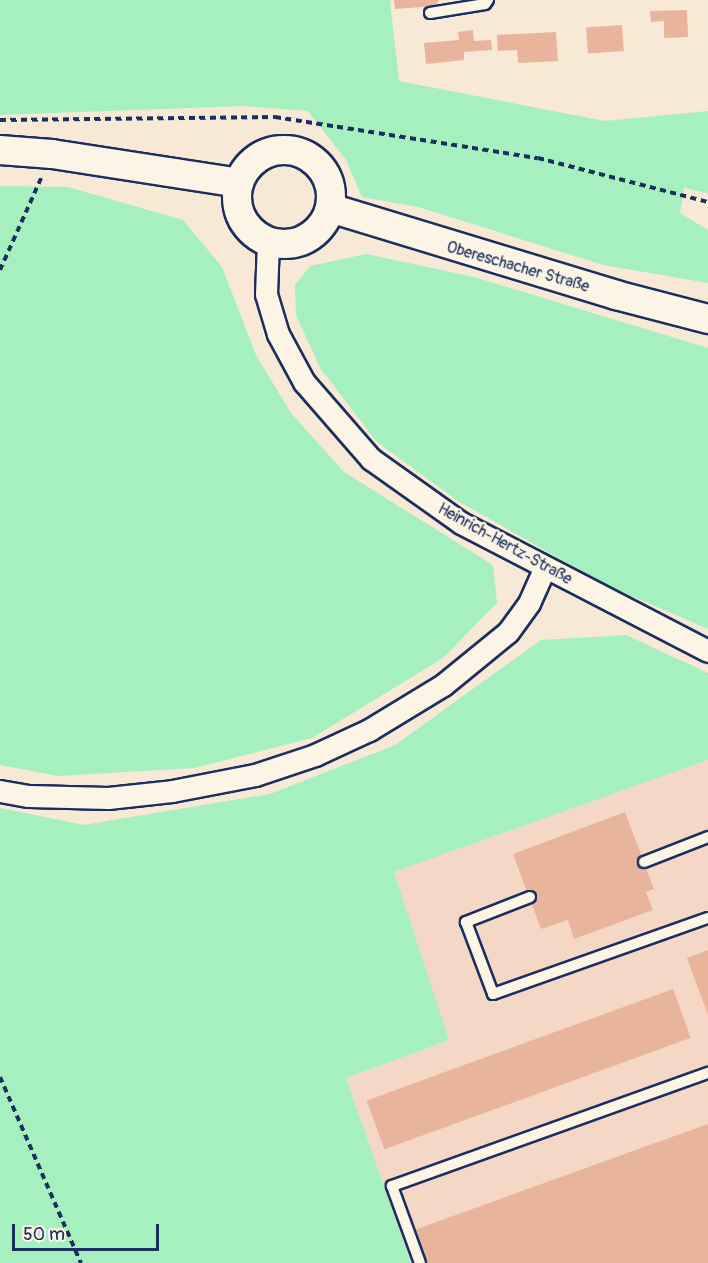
<!DOCTYPE html>
<meta charset="utf-8">
<style>
body{margin:0}
#map{position:relative;width:708px;height:1263px;overflow:hidden;background:#f8e8d6;font-family:Pangolin,sans-serif}
div>[style]{position:absolute}
.built>*{inset:0;background:#f4d8c5}
.green>*{inset:0;background:#a6f0bf}
.building>*{inset:0;background:#e9b49c;transform-origin:0 0}
.path>*{height:4px;margin-top:-2px;transform-origin:0;background:repeating-linear-gradient(90deg,#1b2f5e 0 6px,transparent 0 10.5px)}
.roads{filter:drop-shadow(2px 0 #1b2f5e) drop-shadow(-2px 0 #1b2f5e) drop-shadow(0 2px #1b2f5e) drop-shadow(0 -2px #1b2f5e)}
.lane>*{height:10px;margin:-5px;padding:0 5px;transform-origin:5px;border-radius:5px;background:#fcf5e5}
.street>*{height:21px;margin:-10.5px;padding:0 10.5px;transform-origin:10.5px;border-radius:10.5px;background:#fcf5e5}
.secondary>*{height:28px;margin:-14px;padding:0 14px;transform-origin:14px;border-radius:14px;background:#fcf5e5}
.secondary>.ring{margin:-14px;padding:0;box-sizing:content-box;background:none;border:28px solid #fcf5e5;border-radius:50%}
span{translate:-50% -50%;white-space:nowrap;text-align:center;line-height:1.15;-webkit-text-stroke:4.5px #fcf5e5;paint-order:stroke}
.street-label{font-size:16px;color:#1b2f5e}
.scale{position:absolute;left:12px;top:1224px;width:147px;height:27px;box-sizing:border-box;border:3px solid #1b2f5e;border-top:0;padding-left:8px;font-size:18px;line-height:21px;white-space:nowrap;color:#1b2f5e;-webkit-text-stroke:4px #fcf5e5;paint-order:stroke}
</style>
<div id="map">
<div class="built">
<div style="clip-path:polygon(708px 760px,708px 1263px,411px 1263px,346px 1078px,449px 1040px,393px 872px)"></div>
</div>
<div class="green">
<div style="clip-path:polygon(0 0,390px 0,399px 81px,605px 121px,708px 111px,708px 193px,684px 188px,680px 213px,708px 230px,708px 283px,603px 265px,418px 207px,362px 197px,346px 160px,308px 111px,244px 106px,0 115px)"></div>
<div style="clip-path:polygon(0 186px,68px 187px,183px 220px,222px 267px,256px 355px,291px 413px,344px 472px,493px 565px,497px 603px,443px 658px,312px 738px,194px 768px,58px 776px,0 765px)"></div>
<div style="clip-path:polygon(366px 254px,474px 277px,708px 348px,708px 629px,604px 584px,458px 501px,377px 442px,320px 368px,296px 315px,295px 285px,310px 266px)"></div>
<div style="clip-path:polygon(626px 635px,708px 673px,708px 760px,394px 872px,449px 1040px,346px 1078px,411px 1263px,0 1263px,0 808px,84px 825px,270px 794px,395px 745px,541px 640px)"></div>
</div>
<div class="building">
<div style="clip-path:polygon(394px 0,439px 0,435px 6px,395px 9px)"></div>
<div style="clip-path:polygon(687px 10px,688px 37px,664px 38px,664px 21px,651px 22px,650px 11px)"></div>
<div style="left:622px;top:25px;width:26px;height:36px;rotate:86deg"></div>
<div style="clip-path:polygon(473px 30px,474px 41px,491px 40px,492px 50px,464px 52px,464px 60px,426px 64px,424px 43px,459px 40px,458px 32px)"></div>
<div style="clip-path:polygon(556px 32px,558px 61px,518px 63px,517px 50px,498px 51px,497px 35px)"></div>
<div style="clip-path:polygon(625px 812px,654px 889px,646px 892px,653px 910px,574px 939px,568px 920px,541px 929px,513px 854px)"></div>
<div style="clip-path:polygon(708px 950px,708px 1015px,687px 958px)"></div>
<div style="left:673px;top:989px;width:52px;height:326px;rotate:70deg"></div>
<div style="clip-path:polygon(708px 1124px,708px 1263px,426px 1263px,414px 1230px)"></div>
</div>
<div class="path">
<div style="left:0;top:120px;width:275px;rotate:-0.6deg"></div>
<div style="left:275px;top:117px;width:266px;rotate:8.9deg"></div>
<div style="left:538px;top:158px;width:176px;rotate:14.5deg"></div>
<div style="left:0;top:270px;width:103px;rotate:-65.9deg"></div>
<div style="left:0;top:1077px;width:203px;rotate:66.5deg"></div>
</div>
<div class="roads">
<div class="lane">
<div style="left:430px;top:13px;width:56px;rotate:-9.3deg"></div>
<div style="left:485px;top:4px;width:5px;rotate:-53deg"></div>
<div style="left:644px;top:862px;width:69px;rotate:-21.3deg"></div>
<div style="left:530px;top:897px;width:69px;rotate:158.7deg"></div>
<div style="left:466px;top:922px;width:77px;rotate:69.4deg"></div>
<div style="left:493px;top:994px;width:228px;rotate:-19.5deg"></div>
<div style="left:420px;top:1263px;width:82px;rotate:-110deg"></div>
<div style="left:392px;top:1186px;width:336px;rotate:-19.7deg"></div>
</div>
<div class="street">
<div style="left:268px;top:242px;width:52px;rotate:92.2deg"></div>
<div style="left:266px;top:294px;width:42px;rotate:73.3deg"></div>
<div style="left:278px;top:334px;width:55px;rotate:61.6deg"></div>
<div style="left:304px;top:382px;width:102px;rotate:49deg"></div>
<div style="left:371px;top:459px;width:110px;rotate:35.4deg"></div>
<div style="left:461px;top:523px;width:278px;rotate:27.4deg"></div>
<div style="left:0;top:791px;width:29px;rotate:10deg"></div>
<div style="left:29px;top:796px;width:79px;rotate:1.5deg"></div>
<div style="left:108px;top:798px;width:64px;rotate:-6.2deg"></div>
<div style="left:172px;top:791px;width:85px;rotate:-10.9deg"></div>
<div style="left:255px;top:775px;width:63px;rotate:-18.4deg"></div>
<div style="left:315px;top:755px;width:60px;rotate:-24.8deg"></div>
<div style="left:369px;top:730px;width:87px;rotate:-31.3deg"></div>
<div style="left:443px;top:685px;width:84px;rotate:-39.2deg"></div>
<div style="left:508px;top:632px;width:36px;rotate:-54deg"></div>
<div style="left:529px;top:603px;width:39px;rotate:-66deg"></div>
</div>
<div class="secondary">
<div class="ring" style="left:237px;top:150px;width:66px;height:66px"></div>
<div style="left:0;top:150px;width:52px;rotate:4.4deg"></div>
<div style="left:52px;top:154px;width:189px;rotate:8.8deg"></div>
<div style="left:330px;top:208px;width:299px;rotate:16.9deg"></div>
<div style="left:616px;top:295px;width:95px;rotate:14.6deg"></div>
</div>
</div>
<div class="street-label">
<span style="left:518px;top:267px;rotate:16deg">Obereschacher Straße</span>
<span style="left:505px;top:544px;rotate:29deg">Heinrich-Hertz-Straße</span>
</div>
<div class="scale">50 m</div>
</div>
